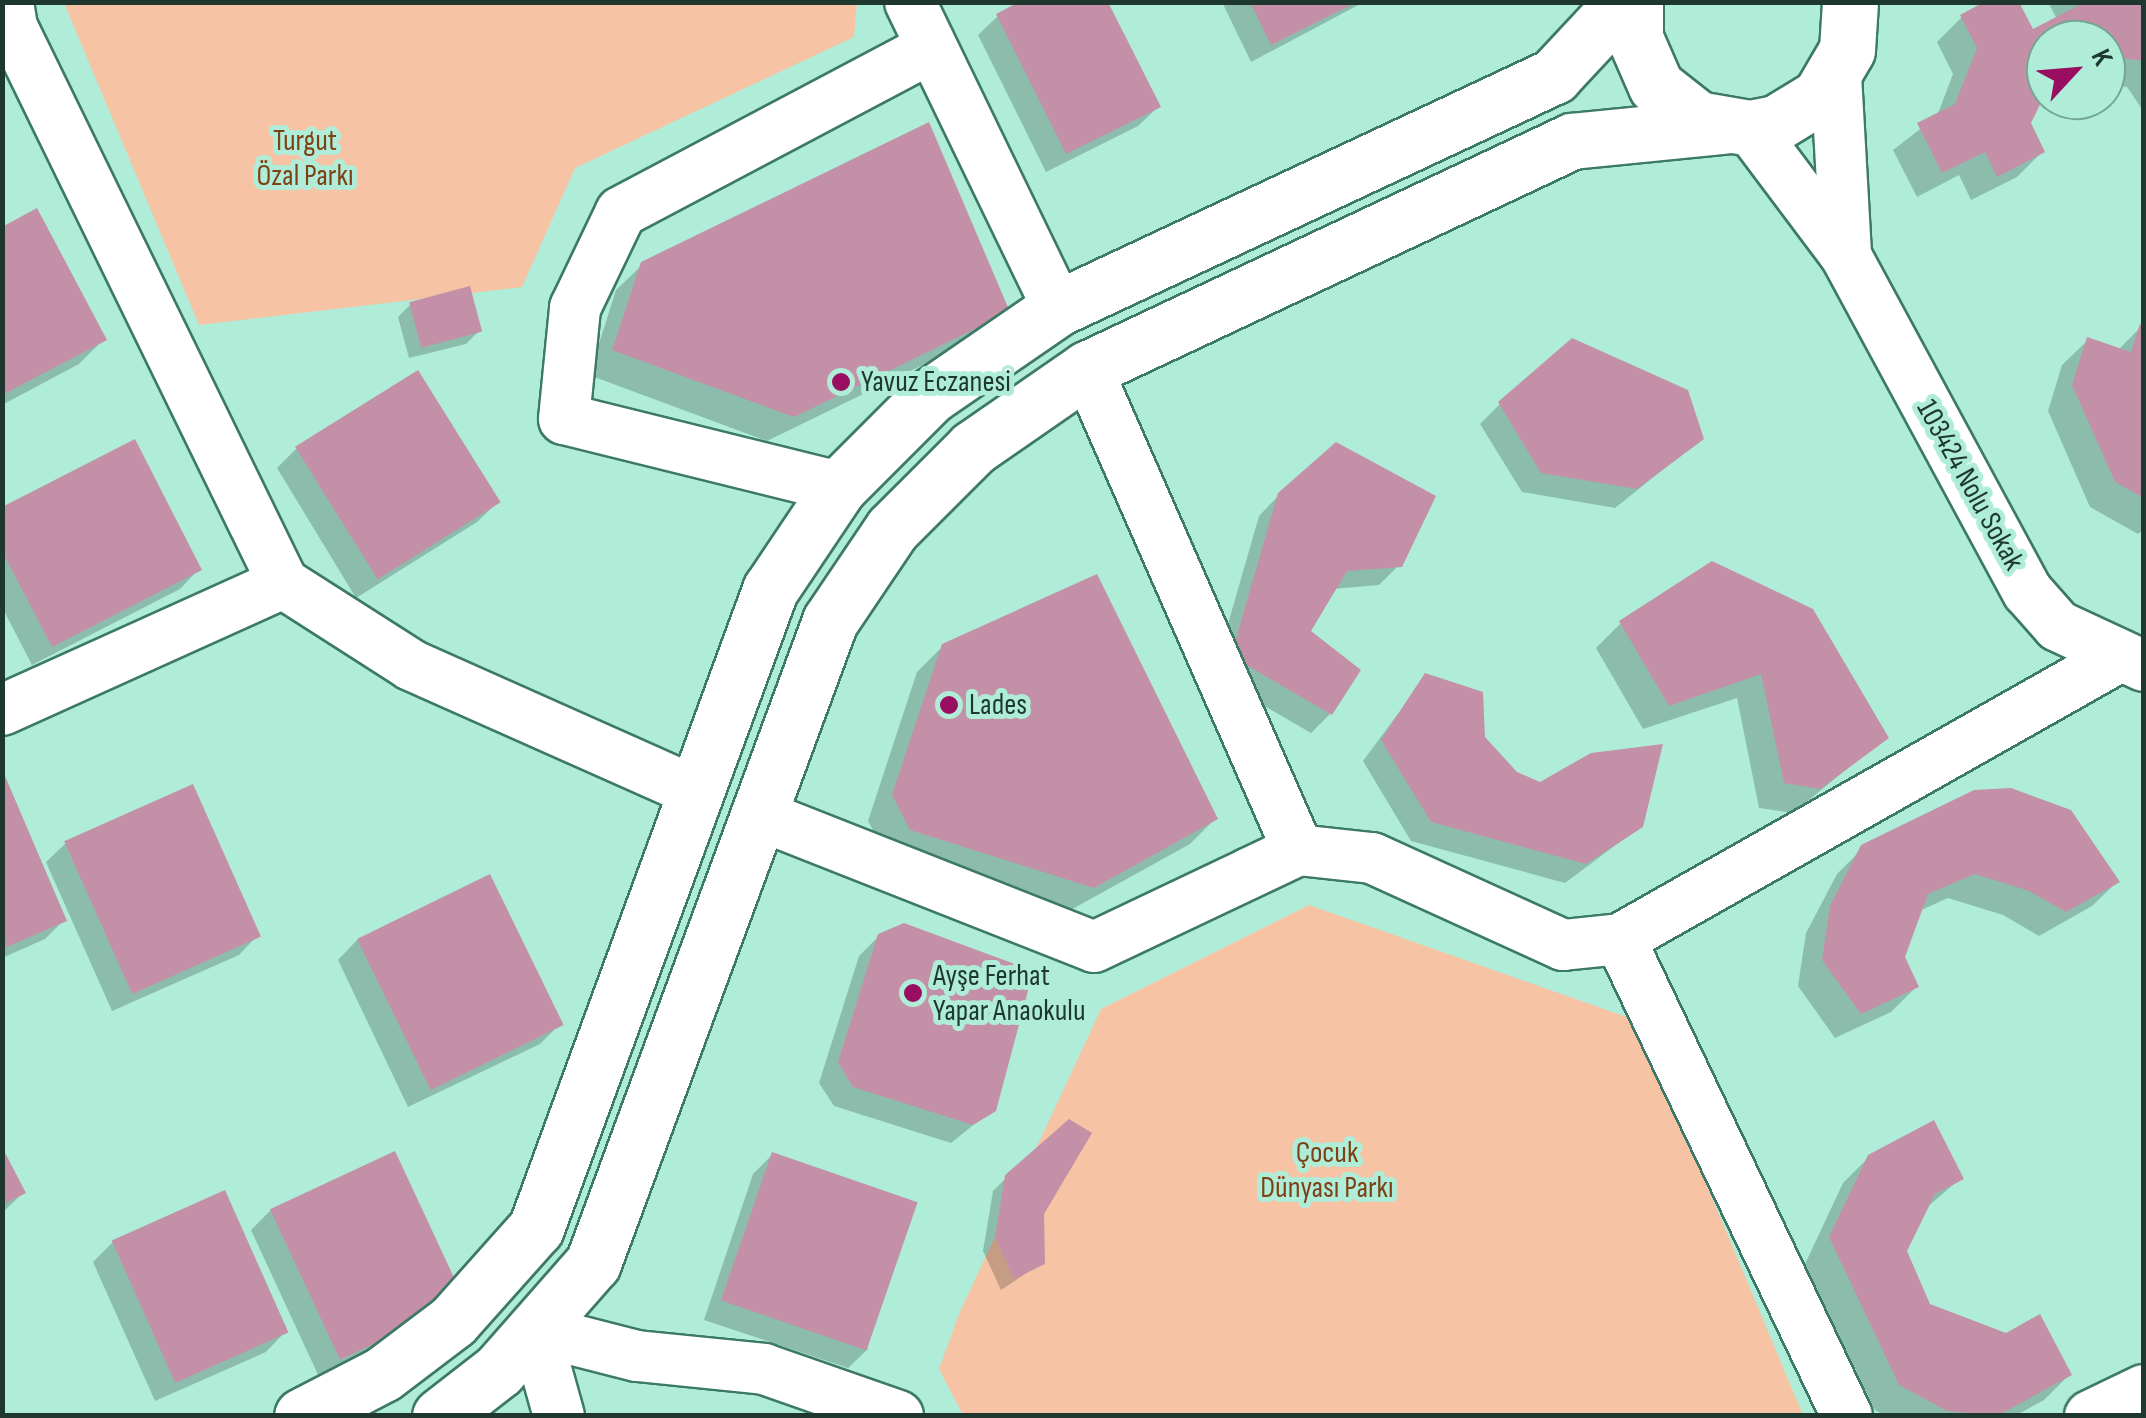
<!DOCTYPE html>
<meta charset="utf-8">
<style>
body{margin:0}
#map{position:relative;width:2146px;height:1418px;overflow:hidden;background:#afedd8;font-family:"Sofia Sans Condensed",sans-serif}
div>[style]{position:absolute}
.green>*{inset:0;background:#f7c3a5}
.shadow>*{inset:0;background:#0003}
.building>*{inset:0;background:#c490a7;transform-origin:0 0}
.roads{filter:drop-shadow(2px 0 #3d7967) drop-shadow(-2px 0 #3d7967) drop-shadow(0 2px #3d7967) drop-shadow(0 -2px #3d7967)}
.minor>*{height:50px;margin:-25px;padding:0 25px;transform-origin:25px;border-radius:25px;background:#fff}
.tertiary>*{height:55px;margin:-27.5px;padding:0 27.5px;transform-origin:27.5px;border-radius:27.5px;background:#fff}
.dots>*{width:28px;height:28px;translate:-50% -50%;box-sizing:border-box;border:5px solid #afedd8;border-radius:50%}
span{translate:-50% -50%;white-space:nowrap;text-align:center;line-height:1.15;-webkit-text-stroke:10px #afedd8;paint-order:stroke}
.park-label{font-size:30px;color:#7e4115}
.poi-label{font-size:30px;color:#1e3830}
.left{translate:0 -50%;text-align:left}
.street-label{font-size:30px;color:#1e3830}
.frame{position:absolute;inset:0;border:5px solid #1e3830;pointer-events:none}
.north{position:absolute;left:2026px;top:20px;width:100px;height:100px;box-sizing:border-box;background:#afedd8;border:2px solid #75a595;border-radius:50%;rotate:64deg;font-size:28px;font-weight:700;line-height:40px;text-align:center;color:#1e3830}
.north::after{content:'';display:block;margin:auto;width:35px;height:45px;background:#990e61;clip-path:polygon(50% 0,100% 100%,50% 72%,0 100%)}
</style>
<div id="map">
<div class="green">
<div style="clip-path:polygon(64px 3px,857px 3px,854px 37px,575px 168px,522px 287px,199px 325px)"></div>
<div style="clip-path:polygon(1309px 905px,1638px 1021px,1803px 1415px,963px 1415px,939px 1369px,959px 1314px,1101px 1009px)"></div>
</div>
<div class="shadow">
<div style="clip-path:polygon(1222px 2px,1364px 2px,1251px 62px)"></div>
<div style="clip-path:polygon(2048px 2px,2144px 2px,2144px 112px,2127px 87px,2106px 84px,2106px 40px,2046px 40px,2046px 91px,2028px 123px,2042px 152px,2017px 177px,1971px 200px,1959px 175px,1917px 197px,1893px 150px,1937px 116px,1953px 74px,1937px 42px,1962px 17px,2032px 32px,2057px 19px)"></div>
<div style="clip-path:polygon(998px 16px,1158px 107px,1138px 126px,1046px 172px,978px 35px)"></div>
<div style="clip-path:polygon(2px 230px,104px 339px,79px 364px,2px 405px)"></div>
<div style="clip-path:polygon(642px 265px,1007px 311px,982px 336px,767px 441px,589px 375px,616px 290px)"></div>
<div style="clip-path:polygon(411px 304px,479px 331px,466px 344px,409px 358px,398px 317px)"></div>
<div style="clip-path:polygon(2141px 327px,2144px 529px,2138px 534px,2090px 507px,2048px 411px,2062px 365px,2088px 340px,2118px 350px)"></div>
<div style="clip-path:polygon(1500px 404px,1701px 439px,1615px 508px,1522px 492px,1480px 424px)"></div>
<div style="clip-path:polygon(296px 449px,497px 503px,477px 522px,356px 598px,277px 468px)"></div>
<div style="clip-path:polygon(1279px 495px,1399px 565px,1379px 585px,1333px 589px,1307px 632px,1330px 714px,1311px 733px,1213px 676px,1259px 516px)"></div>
<div style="clip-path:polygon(2px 510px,199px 569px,180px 589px,32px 665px,2px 607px)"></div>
<div style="clip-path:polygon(1712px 564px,1886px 737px,1793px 813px,1759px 808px,1737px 698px,1643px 729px,1596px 648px,1621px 623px)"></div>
<div style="clip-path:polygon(943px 646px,1215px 819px,1190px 844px,1067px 912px,886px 855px,868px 821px,917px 672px)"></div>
<div style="clip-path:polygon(1426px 676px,1516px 774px,1641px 826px,1565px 883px,1411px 841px,1363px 761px)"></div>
<div style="clip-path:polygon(2px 775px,64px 920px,45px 939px,2px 958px)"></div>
<div style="clip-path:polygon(66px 843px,258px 935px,239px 955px,112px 1011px,46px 862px)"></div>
<div style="clip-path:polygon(1863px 848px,2117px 882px,2092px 906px,2039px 936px,2003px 915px,1948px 898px,1919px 911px,1902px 957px,1916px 987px,1891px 1012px,1835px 1038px,1798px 986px,1806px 933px,1837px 874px)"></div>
<div style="clip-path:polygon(879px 936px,993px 1109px,951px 1143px,834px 1106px,819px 1083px,859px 956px)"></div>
<div style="clip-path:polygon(357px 940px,560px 1024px,540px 1044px,408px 1107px,338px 960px)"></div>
<div style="clip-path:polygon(2px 1152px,23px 1193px,2px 1213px)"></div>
<div style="clip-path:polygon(772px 1155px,868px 1349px,848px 1368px,704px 1320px,753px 1174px)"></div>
<div style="clip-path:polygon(1869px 1157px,1961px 1178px,1925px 1209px,1905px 1251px,1928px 1306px,2069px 1375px,2044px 1400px,2015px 1416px,1885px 1416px,1875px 1410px,1805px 1264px,1843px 1183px)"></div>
<div style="clip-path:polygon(1007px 1177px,1042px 1213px,1042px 1263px,1001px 1290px,983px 1251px,993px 1191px)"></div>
<div style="clip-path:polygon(271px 1210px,462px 1300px,319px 1377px,251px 1230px)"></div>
<div style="clip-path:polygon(113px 1242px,285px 1332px,266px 1352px,155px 1401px,93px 1262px)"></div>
</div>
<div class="building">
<div style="clip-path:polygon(1019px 2px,1108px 2px,1161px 107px,1066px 154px,996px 14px)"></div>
<div style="clip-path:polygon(1250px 2px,1357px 2px,1271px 45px)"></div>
<div style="clip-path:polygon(1984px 2px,2019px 2px,2033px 29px,2085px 2px,2144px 2px,2144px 61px,2106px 56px,2106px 40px,2046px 40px,2046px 92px,2031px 123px,2045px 152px,1997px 177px,1985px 152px,1942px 173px,1917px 123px,1955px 104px,1977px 48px,1960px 15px)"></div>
<div style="clip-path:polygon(929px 122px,1010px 312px,794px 417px,612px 350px,641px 262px)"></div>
<div style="clip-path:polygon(37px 208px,107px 340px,2px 395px,2px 227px)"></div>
<div style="left:470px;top:286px;width:47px;height:63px;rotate:75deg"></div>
<div style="clip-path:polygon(2140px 324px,2144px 325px,2144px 498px,2115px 482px,2072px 385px,2087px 337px,2131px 352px)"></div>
<div style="clip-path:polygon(1572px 338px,1688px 390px,1704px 439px,1637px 489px,1541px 473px,1498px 402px)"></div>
<div style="left:418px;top:370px;width:156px;height:145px;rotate:58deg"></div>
<div style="clip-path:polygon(135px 439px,202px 570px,52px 647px,2px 551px,2px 507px)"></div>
<div style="clip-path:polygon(1336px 442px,1436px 496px,1402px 567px,1347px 571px,1311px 631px,1361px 670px,1332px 715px,1231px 656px,1278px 493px)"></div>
<div style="clip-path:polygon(1712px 561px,1813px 609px,1889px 738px,1820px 789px,1784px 783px,1761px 674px,1669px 706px,1619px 621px)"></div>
<div style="clip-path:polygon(1097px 574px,1218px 819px,1094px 888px,910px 830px,892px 795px,942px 644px)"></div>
<div style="clip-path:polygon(1425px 673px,1483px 692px,1485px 737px,1517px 772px,1540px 782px,1591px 753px,1663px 744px,1643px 827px,1586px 864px,1431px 822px,1381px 740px)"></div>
<div style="clip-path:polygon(2px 769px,67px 921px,2px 949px)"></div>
<div style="left:193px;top:784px;width:167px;height:141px;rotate:66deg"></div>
<div style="clip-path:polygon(2011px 788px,2071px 810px,2120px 882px,2066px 912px,2029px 891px,1975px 874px,1928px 894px,1905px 957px,1919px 987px,1861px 1014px,1822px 960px,1830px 906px,1861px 845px,1974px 790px)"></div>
<div style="left:490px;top:874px;width:168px;height:148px;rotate:64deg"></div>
<div style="clip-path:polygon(904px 923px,1020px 966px,1030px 983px,996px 1111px,973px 1125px,853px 1087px,838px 1062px,878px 934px)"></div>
<div style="clip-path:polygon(1069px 1119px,1092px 1133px,1044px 1214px,1045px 1264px,1014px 1279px,995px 1237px,1005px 1175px)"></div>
<div style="clip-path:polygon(1934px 1120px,1964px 1179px,1935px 1194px,1907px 1251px,1930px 1304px,2006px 1333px,2040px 1314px,2072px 1375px,1997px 1416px,1947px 1411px,1899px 1385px,1829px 1237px,1868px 1155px)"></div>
<div style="clip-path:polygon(2px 1147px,26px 1193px,2px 1205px)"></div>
<div style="left:395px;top:1151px;width:166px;height:138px;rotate:65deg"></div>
<div style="left:772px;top:1152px;width:154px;height:157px;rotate:19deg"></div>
<div style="left:225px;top:1190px;width:156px;height:124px;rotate:66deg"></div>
</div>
<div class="roads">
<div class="minor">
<div style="left:8px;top:2px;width:25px;rotate:81deg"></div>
<div style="left:12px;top:27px;width:619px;rotate:64.01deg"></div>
<div style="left:283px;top:583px;width:152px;rotate:32.6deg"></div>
<div style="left:411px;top:665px;width:310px;rotate:24deg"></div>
<div style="left:910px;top:2px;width:340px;rotate:64.2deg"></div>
<div style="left:1836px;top:75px;width:181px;rotate:86.8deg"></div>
<div style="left:1750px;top:128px;width:160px;rotate:53.1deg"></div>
<div style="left:1846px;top:256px;width:382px;rotate:61.6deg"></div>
<div style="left:2028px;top:592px;width:45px;rotate:48.6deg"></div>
<div style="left:2058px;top:626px;width:95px;rotate:24.9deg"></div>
<div style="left:1087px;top:369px;width:525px;rotate:66.31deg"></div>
<div style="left:839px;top:487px;width:283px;rotate:-166.1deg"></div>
<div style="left:564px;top:419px;width:112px;rotate:-84.3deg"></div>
<div style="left:575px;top:308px;width:106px;rotate:-64.4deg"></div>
<div style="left:621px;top:212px;width:351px;rotate:-27.9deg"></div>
<div style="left:2px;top:710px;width:308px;rotate:-24.3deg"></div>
<div style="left:757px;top:814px;width:362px;rotate:21.5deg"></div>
<div style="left:1094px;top:947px;width:226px;rotate:-25.4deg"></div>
<div style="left:1298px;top:850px;width:74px;rotate:6.2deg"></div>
<div style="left:1372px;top:858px;width:210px;rotate:24.5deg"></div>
<div style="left:1563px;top:945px;width:57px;rotate:-6deg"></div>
<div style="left:1620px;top:939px;width:571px;rotate:-29.48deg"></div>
<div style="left:1620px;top:939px;width:528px;rotate:64.55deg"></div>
<div style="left:559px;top:1416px;width:89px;rotate:-105.6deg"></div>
<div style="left:535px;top:1330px;width:105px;rotate:14.3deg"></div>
<div style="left:637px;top:1356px;width:128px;rotate:5.8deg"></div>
<div style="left:764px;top:1369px;width:142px;rotate:19.3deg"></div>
<div style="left:2090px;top:1416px;width:60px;rotate:-25.7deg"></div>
</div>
<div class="tertiary">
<div style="left:1635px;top:2px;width:36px;rotate:90deg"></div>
<div style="left:1635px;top:38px;width:52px;rotate:66.4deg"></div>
<div style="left:1656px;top:86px;width:53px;rotate:38.2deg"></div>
<div style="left:1698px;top:119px;width:53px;rotate:9.8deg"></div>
<div style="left:1750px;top:128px;width:26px;rotate:-11deg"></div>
<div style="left:1776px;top:123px;width:52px;rotate:-31.5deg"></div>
<div style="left:1820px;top:96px;width:53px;rotate:-59.6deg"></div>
<div style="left:1847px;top:50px;width:48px;rotate:-86.4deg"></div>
<div style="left:302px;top:1416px;width:91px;rotate:-27.4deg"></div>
<div style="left:383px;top:1374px;width:88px;rotate:-37.1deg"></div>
<div style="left:453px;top:1321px;width:125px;rotate:-48.3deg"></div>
<div style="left:536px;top:1228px;width:680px;rotate:-69.86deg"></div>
<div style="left:770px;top:590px;width:124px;rotate:-56.2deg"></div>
<div style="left:839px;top:487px;width:129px;rotate:-45deg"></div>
<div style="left:930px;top:396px;width:155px;rotate:-34.5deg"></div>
<div style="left:1058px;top:308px;width:548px;rotate:-25.07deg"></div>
<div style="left:1554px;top:76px;width:101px;rotate:-47deg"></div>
<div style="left:440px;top:1416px;width:75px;rotate:-37.9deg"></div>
<div style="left:499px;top:1370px;width:142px;rotate:-48.7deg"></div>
<div style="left:593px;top:1263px;width:684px;rotate:-69.74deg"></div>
<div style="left:830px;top:621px;width:111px;rotate:-56deg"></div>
<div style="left:892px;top:529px;width:115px;rotate:-45deg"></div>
<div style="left:973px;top:448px;width:139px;rotate:-34.7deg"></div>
<div style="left:1087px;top:369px;width:536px;rotate:-25.18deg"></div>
<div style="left:1572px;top:141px;width:152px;rotate:-5.7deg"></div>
</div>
</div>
<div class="dots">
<div style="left:841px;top:382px;background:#990e61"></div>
<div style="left:949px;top:705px;background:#990e61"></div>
<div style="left:913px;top:993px;background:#990e61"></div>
</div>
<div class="park-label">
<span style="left:305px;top:158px">Turgut<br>Özal Parkı</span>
<span style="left:1327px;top:1170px">Çocuk<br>Dünyası Parkı</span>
</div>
<div class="poi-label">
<span class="left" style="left:861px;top:382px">Yavuz Eczanesi</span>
<span class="left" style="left:969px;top:705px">Lades</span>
<span class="left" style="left:933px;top:993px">Ayşe Ferhat<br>Yapar Anaokulu</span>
</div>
<div class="street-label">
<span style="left:1970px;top:485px;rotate:61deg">103424 Nolu Sokak</span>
</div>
<div class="frame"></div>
<div class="north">K</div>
</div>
